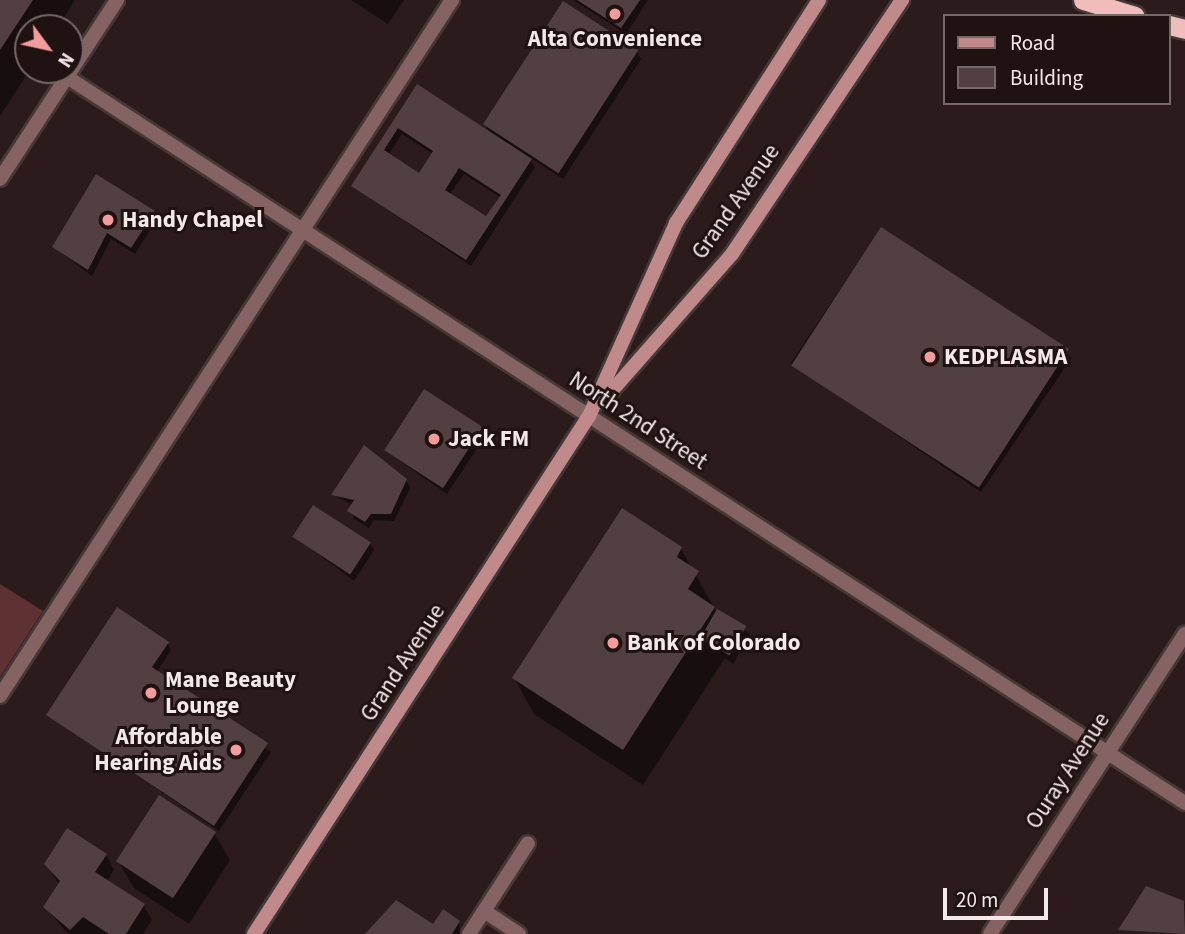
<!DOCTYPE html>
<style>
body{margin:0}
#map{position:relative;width:1185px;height:934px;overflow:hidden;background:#2b1b1b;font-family:"Source Sans 3",sans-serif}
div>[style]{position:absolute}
.green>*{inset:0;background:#5e3233}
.shadow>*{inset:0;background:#0007;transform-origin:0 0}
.building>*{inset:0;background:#524040;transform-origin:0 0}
.roads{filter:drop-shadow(2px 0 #473838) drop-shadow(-2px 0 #473838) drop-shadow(0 2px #473838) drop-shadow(0 -2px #473838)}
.service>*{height:14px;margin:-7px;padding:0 7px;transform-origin:7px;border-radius:7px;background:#856363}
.minor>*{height:14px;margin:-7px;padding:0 7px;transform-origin:7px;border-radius:7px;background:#856363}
.secondary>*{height:14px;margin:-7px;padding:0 7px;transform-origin:7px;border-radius:7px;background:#bf8a89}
.trunk>*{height:19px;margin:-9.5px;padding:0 9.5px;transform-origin:9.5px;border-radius:9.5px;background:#f0bcbc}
.dots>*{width:19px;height:19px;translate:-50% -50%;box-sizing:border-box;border:4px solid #211212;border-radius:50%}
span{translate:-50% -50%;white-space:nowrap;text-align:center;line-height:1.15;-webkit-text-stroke:6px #211212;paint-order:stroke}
.poi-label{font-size:23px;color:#f4e9e9;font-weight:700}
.left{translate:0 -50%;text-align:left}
.right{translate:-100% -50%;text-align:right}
.street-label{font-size:23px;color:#f4e9e9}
.legend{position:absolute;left:943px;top:14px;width:228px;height:91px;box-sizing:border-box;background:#211212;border:2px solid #756868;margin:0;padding:9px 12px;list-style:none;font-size:21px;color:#f4e9e9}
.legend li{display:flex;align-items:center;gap:14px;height:35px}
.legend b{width:35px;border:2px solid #756868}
.north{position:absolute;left:14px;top:14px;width:70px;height:70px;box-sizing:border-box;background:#211212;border:2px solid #756868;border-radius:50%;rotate:123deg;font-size:19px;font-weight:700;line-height:28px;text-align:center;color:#f4e9e9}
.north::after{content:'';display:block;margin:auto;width:24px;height:32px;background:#f59b9c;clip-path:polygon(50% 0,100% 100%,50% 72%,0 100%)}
.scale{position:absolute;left:943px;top:888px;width:105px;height:32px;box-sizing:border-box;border:4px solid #f4e9e9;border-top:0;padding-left:9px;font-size:21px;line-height:24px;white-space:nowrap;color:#f4e9e9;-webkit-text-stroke:5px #211212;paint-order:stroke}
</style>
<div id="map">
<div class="green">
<div style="clip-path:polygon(0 584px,43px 611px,0 677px)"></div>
</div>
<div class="shadow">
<div style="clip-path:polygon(0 0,75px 0,57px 28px,28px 28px,30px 70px,0 116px)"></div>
<div style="clip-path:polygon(351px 0,404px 0,388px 24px)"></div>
<div style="clip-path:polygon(573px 0,648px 0,626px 34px)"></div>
<div style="clip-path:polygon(evenodd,637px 52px,641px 59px,563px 179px,529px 157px,535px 167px,471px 266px,353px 186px,418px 87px,491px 135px,485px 124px,637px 52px,402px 134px,433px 154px,419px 175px,388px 155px,402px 134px,637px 52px,464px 174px,501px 198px,486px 219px,449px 195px,464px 174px)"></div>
<div style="clip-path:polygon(153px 212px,157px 219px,135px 254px,111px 239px,92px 276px,54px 247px)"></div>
<div style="left:881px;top:229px;width:230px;height:162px;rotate:34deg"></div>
<div style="clip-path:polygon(482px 428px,486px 435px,447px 494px,386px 451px)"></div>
<div style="clip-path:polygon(406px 480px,410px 488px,394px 521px,374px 520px,369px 528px,353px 518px,353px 505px,333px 495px)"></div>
<div style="clip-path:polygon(622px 511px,681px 549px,716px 611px,750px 634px,733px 664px,725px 658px,643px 785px,534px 714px,514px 678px)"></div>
<div style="clip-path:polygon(295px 537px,370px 543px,374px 550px,354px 581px)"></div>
<div style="clip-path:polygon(167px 643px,171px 650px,157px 672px,271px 752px,219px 831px,48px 715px)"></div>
<div style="clip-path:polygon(214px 833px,230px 860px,189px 924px,134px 888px,118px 861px)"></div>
<div style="clip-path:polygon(106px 855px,114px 870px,107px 881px,144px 906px,152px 920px,143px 934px,68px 934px,45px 907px,59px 884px,46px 864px)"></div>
<div style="clip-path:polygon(1185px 904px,1185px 934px,1120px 930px,1183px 903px)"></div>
<div style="clip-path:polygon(459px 922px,460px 934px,370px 934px,434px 926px)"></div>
</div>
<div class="building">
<div style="clip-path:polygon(0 0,33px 0,0 50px)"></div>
<div style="clip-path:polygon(577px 0,640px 0,621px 28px)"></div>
<div style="left:563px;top:1px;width:90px;height:147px;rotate:33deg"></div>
<div style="clip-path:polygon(evenodd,417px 84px,532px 159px,466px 260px,351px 186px,417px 84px,398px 128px,433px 151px,419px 173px,384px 150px,398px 128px,417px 84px,459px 168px,501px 195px,486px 216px,445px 190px,459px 168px)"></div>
<div style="clip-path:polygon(96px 174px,155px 211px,131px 248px,107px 233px,88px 270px,52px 247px)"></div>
<div style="left:881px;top:227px;width:224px;height:165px;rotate:33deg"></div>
<div style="left:424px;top:389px;width:70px;height:73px;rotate:33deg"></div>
<div style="clip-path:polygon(364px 445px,407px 479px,391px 514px,371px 514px,365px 522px,347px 511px,354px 500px,331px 495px)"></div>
<div style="left:313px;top:505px;width:69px;height:38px;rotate:33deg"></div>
<div style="clip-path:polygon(622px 508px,682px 547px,677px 557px,699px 571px,688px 589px,715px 607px,623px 750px,512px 678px)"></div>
<div style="clip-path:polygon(117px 607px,169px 642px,152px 667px,268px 743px,214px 826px,46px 715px)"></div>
<div style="left:717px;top:609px;width:34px;height:34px;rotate:30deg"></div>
<div style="left:159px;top:795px;width:68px;height:79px;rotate:33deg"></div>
<div style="clip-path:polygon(67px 828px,107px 854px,95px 872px,145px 904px,126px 934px,109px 934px,83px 917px,70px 930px,43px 907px,60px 881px,44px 864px)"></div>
<div style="clip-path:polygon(1146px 886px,1184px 901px,1185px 934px,1118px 930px)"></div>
<div style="clip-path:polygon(396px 900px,433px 924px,443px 909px,460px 921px,452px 934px,365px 934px)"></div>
</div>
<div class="roads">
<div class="service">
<div style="left:0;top:696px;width:830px;rotate:-57deg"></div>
<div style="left:484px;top:911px;width:42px;rotate:33.3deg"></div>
<div style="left:469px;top:934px;width:108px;rotate:-57deg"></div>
</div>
<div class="minor">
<div style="left:67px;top:77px;width:1333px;rotate:33deg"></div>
<div style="left:0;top:179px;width:214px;rotate:-56.8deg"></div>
<div style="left:990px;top:934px;width:358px;rotate:-57deg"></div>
</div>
<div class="secondary">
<div style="left:602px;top:402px;width:197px;rotate:-48.7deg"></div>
<div style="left:732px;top:254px;width:306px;rotate:-56.2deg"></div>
<div style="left:254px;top:934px;width:617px;rotate:-57.11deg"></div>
<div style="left:589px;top:416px;width:212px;rotate:-65.7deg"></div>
<div style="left:676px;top:223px;width:265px;rotate:-57.3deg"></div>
</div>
<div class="trunk">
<div style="left:1083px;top:0;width:54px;rotate:17.1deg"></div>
<div style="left:1169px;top:25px;width:16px;rotate:14deg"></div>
</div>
</div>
<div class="dots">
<div style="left:615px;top:14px;background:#f59b9c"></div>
<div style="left:108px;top:220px;background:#f59b9c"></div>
<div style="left:930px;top:357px;background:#f59b9c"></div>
<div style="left:434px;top:439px;background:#f59b9c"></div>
<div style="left:613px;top:643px;background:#f59b9c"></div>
<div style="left:151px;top:693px;background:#f59b9c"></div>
<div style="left:236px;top:750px;background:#f59b9c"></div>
</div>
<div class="poi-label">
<span style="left:615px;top:39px">Alta Convenience</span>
<span class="left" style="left:122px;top:220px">Handy Chapel</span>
<span class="left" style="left:944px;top:357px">KEDPLASMA</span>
<span class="left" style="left:448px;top:439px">Jack FM</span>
<span class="left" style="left:627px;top:643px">Bank of Colorado</span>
<span class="left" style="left:165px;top:693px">Mane Beauty<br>Lounge</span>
<span class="right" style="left:222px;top:750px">Affordable<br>Hearing Aids</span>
</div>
<div class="street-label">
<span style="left:736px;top:202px;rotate:-55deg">Grand Avenue</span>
<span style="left:638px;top:421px;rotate:33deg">North 2nd Street</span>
<span style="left:403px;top:663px;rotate:-57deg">Grand Avenue</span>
<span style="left:1068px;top:771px;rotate:-57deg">Ouray Avenue</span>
</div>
<ul class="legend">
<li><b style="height:9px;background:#bf8a89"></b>Road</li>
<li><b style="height:19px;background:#524040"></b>Building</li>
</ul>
<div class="north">N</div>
<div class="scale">20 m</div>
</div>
